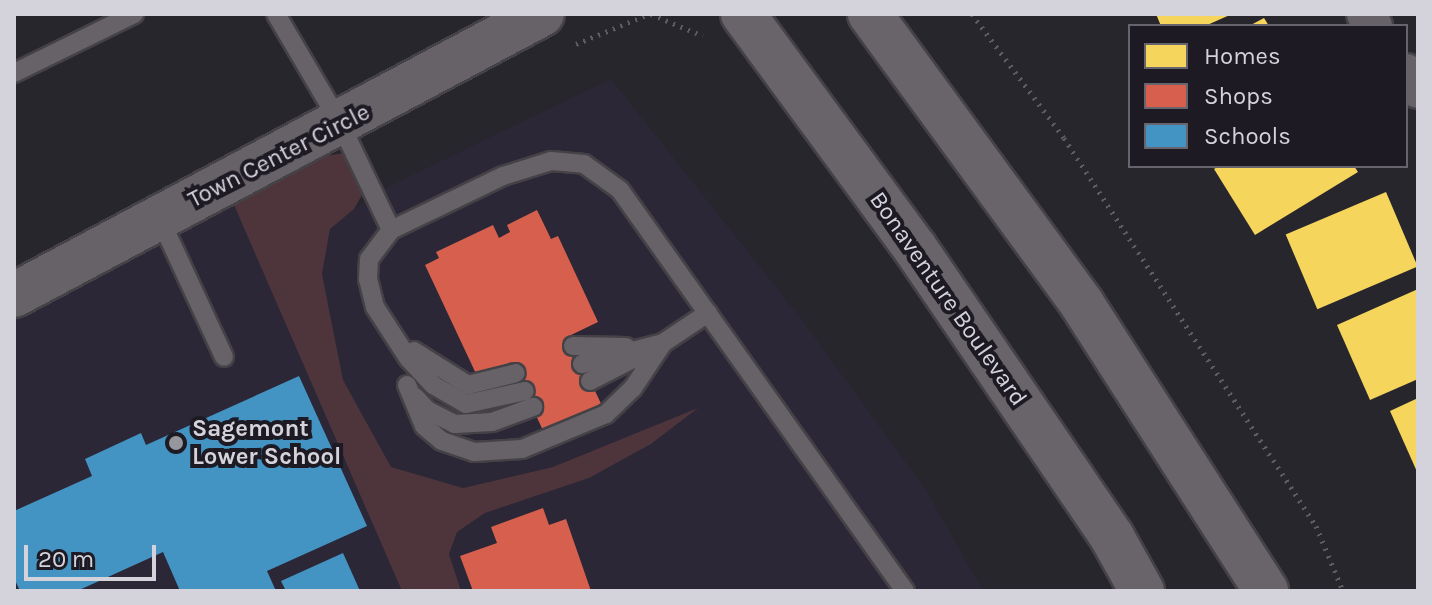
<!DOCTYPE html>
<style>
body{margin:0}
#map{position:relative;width:1432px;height:605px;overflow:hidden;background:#27262c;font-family:Karla,sans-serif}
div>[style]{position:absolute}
.built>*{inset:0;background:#2b2736}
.green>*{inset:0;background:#4e353c}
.homes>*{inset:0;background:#f6d55c;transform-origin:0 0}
.shops>*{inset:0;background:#d6604d}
.schools>*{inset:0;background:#4393c3}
.path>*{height:5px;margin-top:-2.5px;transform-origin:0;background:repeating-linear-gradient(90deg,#5f5c61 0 2px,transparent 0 8px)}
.roads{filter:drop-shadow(2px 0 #444247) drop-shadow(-2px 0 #444247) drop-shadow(0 2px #444247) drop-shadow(0 -2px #444247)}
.service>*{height:18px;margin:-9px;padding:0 9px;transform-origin:9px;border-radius:9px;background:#676267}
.minor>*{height:38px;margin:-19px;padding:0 19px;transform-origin:19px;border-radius:19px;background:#676267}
.tertiary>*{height:44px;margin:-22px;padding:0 22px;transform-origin:22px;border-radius:22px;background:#676267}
.secondary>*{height:44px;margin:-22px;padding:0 22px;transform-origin:22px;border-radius:22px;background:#69646a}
.dots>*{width:22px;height:22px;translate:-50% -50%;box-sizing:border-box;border:4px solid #1d1a24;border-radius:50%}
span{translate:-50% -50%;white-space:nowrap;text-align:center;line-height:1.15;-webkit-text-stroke:8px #1d1a24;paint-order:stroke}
.street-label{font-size:24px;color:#d4d2da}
.poi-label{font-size:24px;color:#d4d2da;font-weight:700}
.left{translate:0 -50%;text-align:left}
.frame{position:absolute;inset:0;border:16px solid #d4d2da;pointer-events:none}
.legend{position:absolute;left:1128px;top:24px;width:280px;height:144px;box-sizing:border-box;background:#1d1a24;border:2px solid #66646d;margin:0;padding:10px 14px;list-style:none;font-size:24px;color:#d4d2da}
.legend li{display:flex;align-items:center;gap:16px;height:40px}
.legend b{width:40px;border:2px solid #66646d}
.scale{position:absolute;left:24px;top:545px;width:132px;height:36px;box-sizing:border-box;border:4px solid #d4d2da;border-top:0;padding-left:10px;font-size:24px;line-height:28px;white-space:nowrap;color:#d4d2da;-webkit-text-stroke:6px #1d1a24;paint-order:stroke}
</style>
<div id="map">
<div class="built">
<div style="clip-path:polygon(611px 79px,802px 320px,926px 490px,983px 591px,461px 591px,449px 554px,457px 532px,485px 513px,589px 478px,651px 444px,695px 410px,553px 467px,462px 488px,391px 467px,343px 381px,322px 274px,330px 229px,373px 194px)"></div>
<div style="clip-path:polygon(226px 184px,402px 591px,14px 591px,14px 295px)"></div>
</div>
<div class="green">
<div style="clip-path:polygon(344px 153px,364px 173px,362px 195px,354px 209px,330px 229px,322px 274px,343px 380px,391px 467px,463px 488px,553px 467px,698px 408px,651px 444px,589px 478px,485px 513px,457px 532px,449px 554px,461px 591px,402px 591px,234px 205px,320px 157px)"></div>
</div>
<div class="homes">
<div style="clip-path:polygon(1156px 14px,1232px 14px,1205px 26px,1161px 26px)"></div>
<div style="clip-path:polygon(1264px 18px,1269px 26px,1249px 26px)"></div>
<div style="clip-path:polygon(1219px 166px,1354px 166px,1358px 172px,1255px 235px,1214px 169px)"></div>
<div style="left:1386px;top:192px;width:81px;height:109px;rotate:67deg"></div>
<div style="clip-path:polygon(1418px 289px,1418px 379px,1370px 400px,1337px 325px)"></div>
<div style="clip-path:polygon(1418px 398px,1418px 474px,1390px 411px)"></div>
</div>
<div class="shops">
<div style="clip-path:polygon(537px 210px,551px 239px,558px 236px,598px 322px,569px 336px,605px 412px,547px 439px,511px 362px,478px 378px,425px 265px,439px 258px,436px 252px,493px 225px,499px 238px,510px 232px,507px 225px)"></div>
<div style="clip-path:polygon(543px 508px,549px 525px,566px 519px,591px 591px,473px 591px,460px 556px,497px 543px,491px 527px)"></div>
</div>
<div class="schools">
<div style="clip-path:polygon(299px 376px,367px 526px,267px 571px,276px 591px,180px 591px,163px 552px,77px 591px,20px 591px,14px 578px,14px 511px,92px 476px,85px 459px,141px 433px,146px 445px)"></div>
<div style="clip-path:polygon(343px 553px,360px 591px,286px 591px,281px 581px)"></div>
</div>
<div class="path">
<div style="left:651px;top:14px;width:56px;rotate:22.9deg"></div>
<div style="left:972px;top:14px;width:154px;rotate:53.4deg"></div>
<div style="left:1064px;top:138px;width:463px;rotate:57deg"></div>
<div style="left:1316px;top:526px;width:70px;rotate:67.4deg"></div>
<div style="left:576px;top:44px;width:79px;rotate:-22.3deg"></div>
</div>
<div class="roads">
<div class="service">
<div style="left:276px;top:14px;width:129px;rotate:59.6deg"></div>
<div style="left:341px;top:125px;width:116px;rotate:64.5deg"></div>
<div style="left:391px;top:230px;width:124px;rotate:-25.7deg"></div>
<div style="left:503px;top:176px;width:50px;rotate:-17.4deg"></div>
<div style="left:551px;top:161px;width:33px;rotate:5deg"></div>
<div style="left:584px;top:164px;width:44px;rotate:35.8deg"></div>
<div style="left:620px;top:190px;width:492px;rotate:54.6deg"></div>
<div style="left:14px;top:73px;width:134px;rotate:-26.2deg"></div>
<div style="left:160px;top:219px;width:152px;rotate:65.1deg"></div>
<div style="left:391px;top:230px;width:36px;rotate:127deg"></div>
<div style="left:369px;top:259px;width:20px;rotate:93deg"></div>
<div style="left:368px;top:279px;width:29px;rotate:76deg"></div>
<div style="left:375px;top:307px;width:61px;rotate:57.1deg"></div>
<div style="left:408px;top:358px;width:37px;rotate:47deg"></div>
<div style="left:433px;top:385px;width:38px;rotate:30deg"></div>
<div style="left:466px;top:404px;width:60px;rotate:-12.4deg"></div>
<div style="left:573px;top:346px;width:53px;rotate:1.1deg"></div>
<div style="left:414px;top:351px;width:64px;rotate:32.2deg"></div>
<div style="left:468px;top:385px;width:49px;rotate:-14deg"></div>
<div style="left:582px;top:364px;width:84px;rotate:-14.5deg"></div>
<div style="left:663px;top:343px;width:54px;rotate:-33.7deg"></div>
<div style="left:590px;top:381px;width:53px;rotate:-27.1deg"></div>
<div style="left:407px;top:385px;width:44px;rotate:67.5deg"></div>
<div style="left:424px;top:426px;width:23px;rotate:40deg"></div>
<div style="left:442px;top:441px;width:34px;rotate:19deg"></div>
<div style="left:474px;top:452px;width:48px;rotate:-3.6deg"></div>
<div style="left:522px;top:449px;width:91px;rotate:-22.6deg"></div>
<div style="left:606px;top:414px;width:37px;rotate:-44deg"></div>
<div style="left:633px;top:388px;width:54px;rotate:-56.3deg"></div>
<div style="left:415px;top:397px;width:18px;rotate:47deg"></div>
<div style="left:427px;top:410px;width:31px;rotate:27deg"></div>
<div style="left:455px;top:424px;width:37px;rotate:-3deg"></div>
<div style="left:492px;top:422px;width:44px;rotate:-20.1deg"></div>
</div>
<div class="minor">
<div style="left:1366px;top:14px;width:14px;rotate:60deg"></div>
<div style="left:1406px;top:73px;width:20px;rotate:53deg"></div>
</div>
<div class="tertiary">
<div style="left:14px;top:295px;width:598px;rotate:-28.02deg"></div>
</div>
<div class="secondary">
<div style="left:743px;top:14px;width:290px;rotate:53.7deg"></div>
<div style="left:915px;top:248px;width:350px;rotate:55.7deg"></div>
<div style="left:1112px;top:537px;width:62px;rotate:60.9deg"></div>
<div style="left:870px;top:14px;width:359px;rotate:53.8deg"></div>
<div style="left:1082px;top:304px;width:341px;rotate:57.3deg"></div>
</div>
</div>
<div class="dots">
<div style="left:176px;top:443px;background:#97969d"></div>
</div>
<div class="street-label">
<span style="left:279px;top:156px;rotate:-27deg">Town Center Circle</span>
<span style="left:948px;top:299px;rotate:55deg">Bonaventure Boulevard</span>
</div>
<div class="poi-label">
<span class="left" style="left:192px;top:443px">Sagemont<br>Lower School</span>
</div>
<div class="frame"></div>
<ul class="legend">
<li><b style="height:22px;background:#f6d55c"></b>Homes</li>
<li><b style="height:22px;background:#d6604d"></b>Shops</li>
<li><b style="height:22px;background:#4393c3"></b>Schools</li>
</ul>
<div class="scale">20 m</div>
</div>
